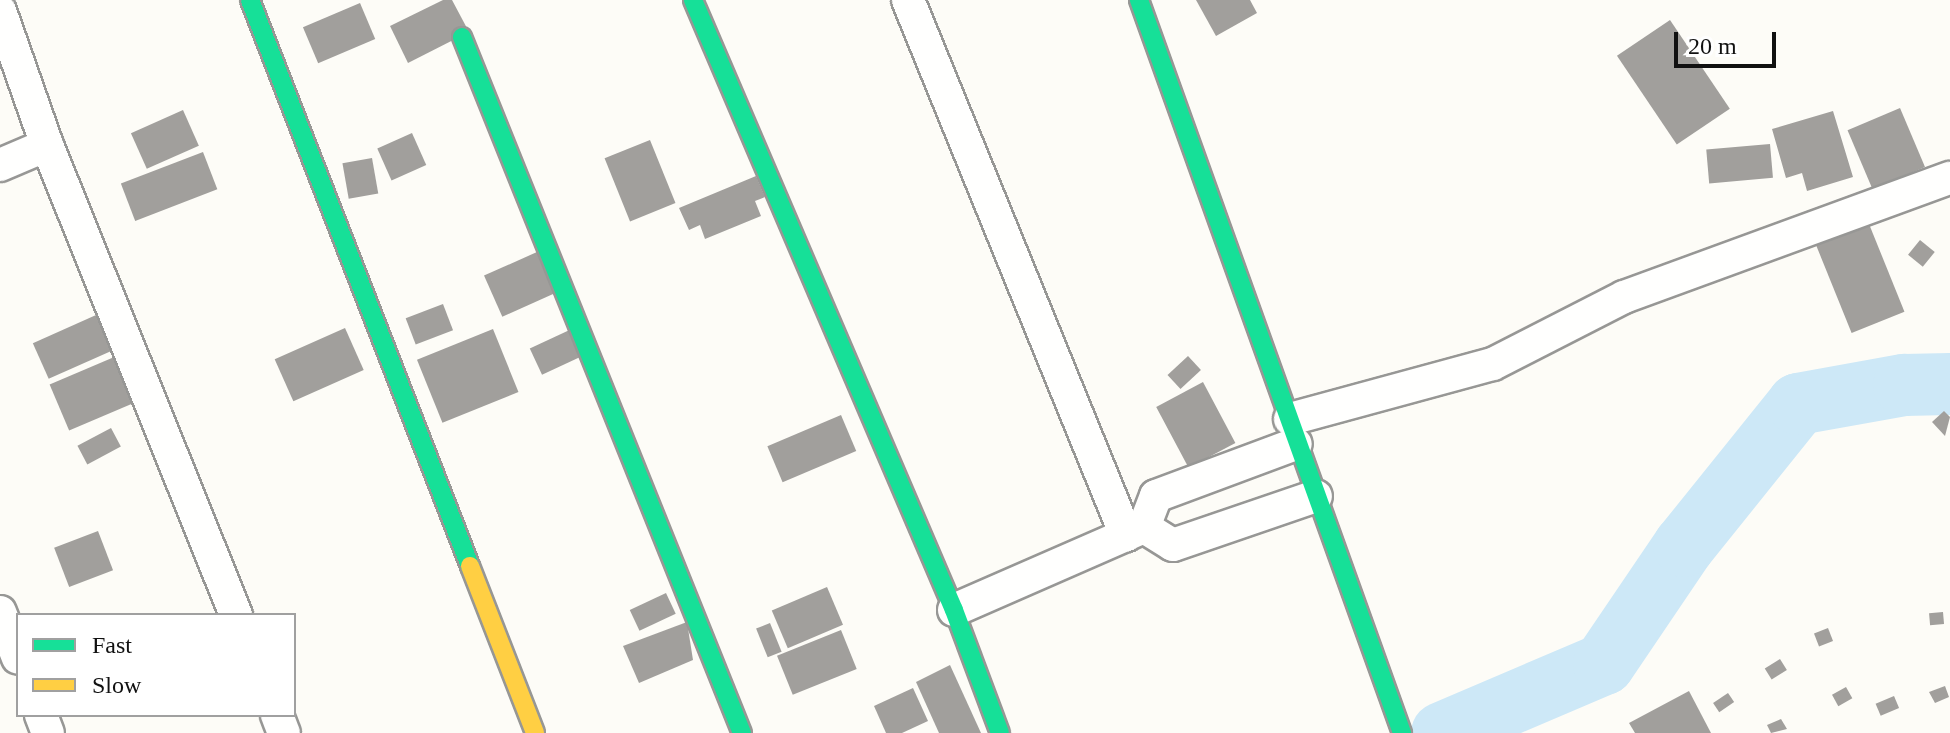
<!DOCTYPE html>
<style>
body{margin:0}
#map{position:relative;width:1950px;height:733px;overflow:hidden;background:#fdfcf7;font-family:"Times New Roman",serif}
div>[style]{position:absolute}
.river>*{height:62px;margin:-31px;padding:0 31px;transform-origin:31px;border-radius:31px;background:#cde8f7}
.building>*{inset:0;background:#a19f9c;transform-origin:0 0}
.roads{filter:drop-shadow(2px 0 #979795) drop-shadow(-2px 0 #979795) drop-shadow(0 2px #979795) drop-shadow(0 -2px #979795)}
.street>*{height:32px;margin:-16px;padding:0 16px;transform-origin:16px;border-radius:16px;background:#fffffe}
.fast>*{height:18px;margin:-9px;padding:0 9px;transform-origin:9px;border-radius:9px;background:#16e098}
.slow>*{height:18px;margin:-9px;padding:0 9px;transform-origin:9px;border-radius:9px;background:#ffcf43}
span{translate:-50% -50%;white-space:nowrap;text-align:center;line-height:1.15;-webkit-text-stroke:8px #fff;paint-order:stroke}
.legend{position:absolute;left:16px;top:613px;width:280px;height:104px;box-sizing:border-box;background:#fff;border:2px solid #a0a0a0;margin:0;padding:10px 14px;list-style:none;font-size:24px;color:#111}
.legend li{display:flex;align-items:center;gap:16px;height:40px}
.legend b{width:40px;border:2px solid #a0a0a0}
.scale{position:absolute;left:1674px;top:32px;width:102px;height:36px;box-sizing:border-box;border:4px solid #111;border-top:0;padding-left:10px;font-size:24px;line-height:28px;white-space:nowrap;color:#111;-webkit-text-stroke:6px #fff;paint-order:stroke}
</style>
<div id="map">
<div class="river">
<div style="left:1442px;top:733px;width:176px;rotate:-23.1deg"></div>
<div style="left:1604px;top:664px;width:143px;rotate:-55.9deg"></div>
<div style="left:1684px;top:546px;width:182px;rotate:-51.2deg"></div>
<div style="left:1798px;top:404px;width:108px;rotate:-10.2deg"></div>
<div style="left:1904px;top:385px;width:46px;rotate:-1.2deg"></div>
</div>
<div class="building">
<div style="clip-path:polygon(443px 0,452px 0,469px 32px,408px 63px,390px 26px)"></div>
<div style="clip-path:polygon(1196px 0,1250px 0,1257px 13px,1216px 36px)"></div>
<div style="left:360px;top:3px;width:39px;height:62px;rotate:67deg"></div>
<div style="left:1670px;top:20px;width:107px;height:64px;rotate:56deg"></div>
<div style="left:1900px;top:108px;width:64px;height:57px;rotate:67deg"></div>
<div style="left:183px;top:110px;width:39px;height:57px;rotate:66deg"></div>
<div style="clip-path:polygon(1833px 111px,1853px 177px,1807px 191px,1802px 173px,1786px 178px,1772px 129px)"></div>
<div style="left:412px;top:133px;width:35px;height:38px;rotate:66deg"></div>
<div style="left:650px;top:140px;width:68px;height:49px;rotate:68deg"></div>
<div style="left:1770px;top:144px;width:34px;height:64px;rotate:85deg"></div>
<div style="left:203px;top:152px;width:40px;height:88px;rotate:69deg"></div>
<div style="left:372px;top:158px;width:36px;height:30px;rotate:80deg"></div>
<div style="clip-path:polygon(756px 176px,765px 197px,755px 201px,761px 216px,705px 239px,700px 225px,689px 230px,679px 208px)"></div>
<div style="left:1867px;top:219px;width:100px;height:57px;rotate:68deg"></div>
<div style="left:1920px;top:240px;width:19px;height:19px;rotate:39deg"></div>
<div style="left:537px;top:252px;width:45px;height:58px;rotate:66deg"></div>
<div style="left:443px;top:304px;width:28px;height:40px;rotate:69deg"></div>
<div style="left:105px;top:311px;width:39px;height:79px;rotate:66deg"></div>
<div style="left:576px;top:327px;width:29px;height:51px;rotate:65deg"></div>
<div style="left:345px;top:328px;width:46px;height:77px;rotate:66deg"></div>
<div style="left:493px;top:329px;width:68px;height:82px;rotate:68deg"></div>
<div style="left:126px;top:352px;width:50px;height:83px;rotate:67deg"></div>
<div style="left:1188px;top:356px;width:19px;height:28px;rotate:47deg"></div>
<div style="left:1203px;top:382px;width:69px;height:53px;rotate:62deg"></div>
<div style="clip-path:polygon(1944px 411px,1950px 417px,1945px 436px,1932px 422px)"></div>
<div style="left:841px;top:415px;width:39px;height:80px;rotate:67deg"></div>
<div style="left:111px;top:428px;width:21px;height:38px;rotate:62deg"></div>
<div style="left:98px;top:531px;width:42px;height:47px;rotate:69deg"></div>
<div style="left:827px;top:587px;width:41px;height:60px;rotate:67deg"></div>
<div style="left:666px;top:593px;width:23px;height:40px;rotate:65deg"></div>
<div style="left:1943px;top:612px;width:12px;height:14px;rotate:85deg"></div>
<div style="clip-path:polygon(687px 622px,693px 660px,639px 683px,623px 646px)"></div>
<div style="left:770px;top:623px;width:31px;height:15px;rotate:68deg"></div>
<div style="left:1828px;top:628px;width:14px;height:15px;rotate:69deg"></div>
<div style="left:841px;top:630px;width:42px;height:69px;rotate:68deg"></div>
<div style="left:1780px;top:659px;width:13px;height:18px;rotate:58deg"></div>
<div style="clip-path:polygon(950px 665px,981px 733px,939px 733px,916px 682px)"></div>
<div style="clip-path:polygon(1945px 686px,1949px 697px,1935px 703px,1929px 692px)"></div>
<div style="left:1846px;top:687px;width:13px;height:16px;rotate:61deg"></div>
<div style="clip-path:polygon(913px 688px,928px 721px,902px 733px,886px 733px,874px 706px)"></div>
<div style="clip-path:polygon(1689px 691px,1711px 733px,1635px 733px,1629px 723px)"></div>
<div style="left:1728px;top:693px;width:11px;height:18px;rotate:56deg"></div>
<div style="left:1894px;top:696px;width:13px;height:20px;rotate:67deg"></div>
<div style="clip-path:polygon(1781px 719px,1787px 729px,1771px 733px,1767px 725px)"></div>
</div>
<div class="roads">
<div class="street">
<div style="left:908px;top:0;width:578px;rotate:67.83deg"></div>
<div style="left:0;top:11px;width:142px;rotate:70.7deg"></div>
<div style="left:47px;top:145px;width:507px;rotate:68.09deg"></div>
<div style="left:0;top:165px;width:51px;rotate:-23.1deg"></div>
<div style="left:1290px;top:419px;width:210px;rotate:-15.2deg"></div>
<div style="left:1493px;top:364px;width:147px;rotate:-27.1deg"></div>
<div style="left:1624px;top:297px;width:347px;rotate:-20.1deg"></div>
<div style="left:1144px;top:527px;width:34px;rotate:32deg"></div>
<div style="left:1173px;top:545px;width:151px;rotate:-18.9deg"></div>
<div style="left:954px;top:610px;width:207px;rotate:-23.6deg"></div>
<div style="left:1144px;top:527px;width:33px;rotate:-69deg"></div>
<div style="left:1156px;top:496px;width:149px;rotate:-20.4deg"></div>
<div style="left:0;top:612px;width:49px;rotate:68.6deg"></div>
<div style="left:41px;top:715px;width:19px;rotate:69deg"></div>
<div style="left:277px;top:715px;width:19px;rotate:69deg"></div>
</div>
<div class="fast">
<div style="left:250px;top:0;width:607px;rotate:68.76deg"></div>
<div style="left:693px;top:0;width:663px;rotate:66.84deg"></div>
<div style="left:954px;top:610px;width:131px;rotate:69.5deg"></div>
<div style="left:1139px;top:0;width:779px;rotate:70.26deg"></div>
<div style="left:462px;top:37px;width:750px;rotate:68.09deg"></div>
</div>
<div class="slow">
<div style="left:470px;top:566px;width:179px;rotate:68.7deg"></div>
</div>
</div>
<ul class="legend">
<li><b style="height:10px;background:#16e098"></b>Fast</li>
<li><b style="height:10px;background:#ffcf43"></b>Slow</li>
</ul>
<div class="scale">20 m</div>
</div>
